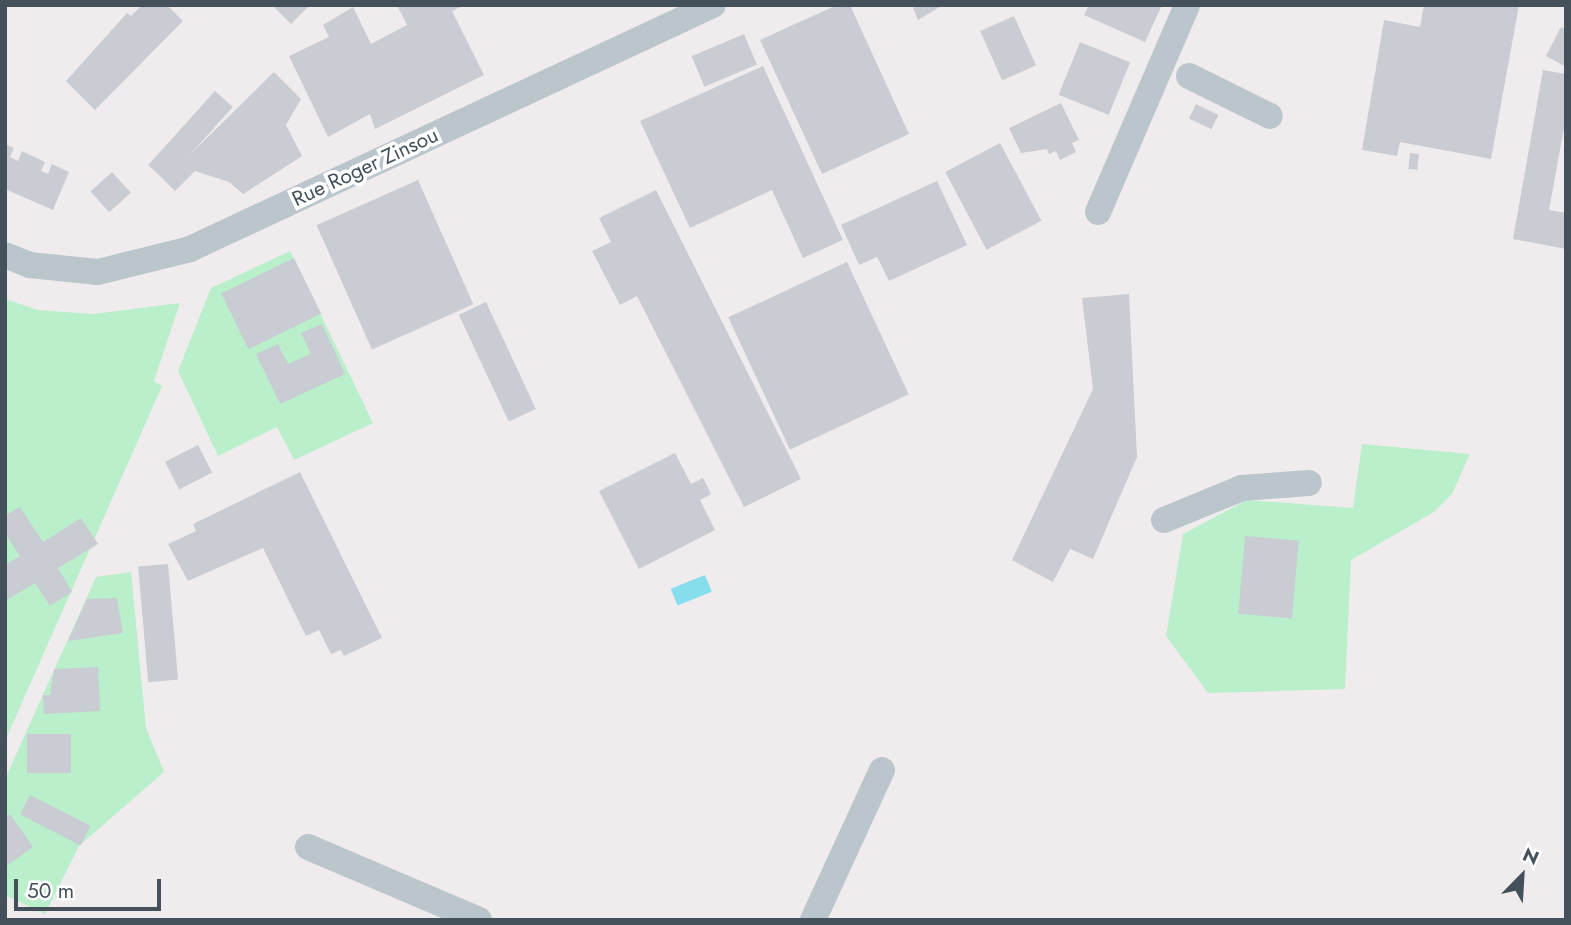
<!DOCTYPE html>
<style>
body{margin:0}
#map{position:relative;width:1571px;height:925px;overflow:hidden;background:#f0eced;font-family:Jost,sans-serif}
div>[style]{position:absolute}
.green>*{inset:0;background:#b9efcb}
.water>*{inset:0;background:#86ddec;transform-origin:0 0}
.building>*{inset:0;background:#c9ccd2;transform-origin:0 0}
.minor>*{height:26px;margin:-13px;padding:0 13px;transform-origin:13px;border-radius:13px;background:#bbc5cc}
span{translate:-50% -50%;white-space:nowrap;text-align:center;line-height:1.15;-webkit-text-stroke:7px #fff;paint-order:stroke}
.street-label{font-size:21px;color:#45515a}
.frame{position:absolute;inset:0;border:7px solid #45515a;pointer-events:none}
.north{position:absolute;left:1487px;top:841px;width:70px;height:70px;-webkit-text-stroke:5px #fff;paint-order:stroke;rotate:24deg;font-size:19px;font-weight:700;line-height:28px;text-align:center;color:#45515a}
.north::after{content:'';display:block;margin:auto;width:24px;height:32px;background:#45515a;clip-path:polygon(50% 0,100% 100%,50% 72%,0 100%)}
.scale{position:absolute;left:14px;top:879px;width:147px;height:32px;box-sizing:border-box;border:4px solid #45515a;border-top:0;padding-left:9px;font-size:21px;line-height:24px;white-space:nowrap;color:#45515a;-webkit-text-stroke:5px #fff;paint-order:stroke}
</style>
<div id="map">
<div class="green">
<div style="clip-path:polygon(290px 251px,373px 423px,294px 460px,277px 427px,218px 456px,178px 371px,211px 288px)"></div>
<div style="clip-path:polygon(5px 299px,38px 310px,93px 314px,180px 303px,154px 381px,162px 386px,5px 741px)"></div>
<div style="clip-path:polygon(1362px 444px,1470px 454px,1452px 494px,1434px 512px,1351px 560px,1345px 689px,1208px 693px,1166px 636px,1183px 534px,1247px 500px,1353px 508px)"></div>
<div style="clip-path:polygon(131px 572px,146px 728px,164px 772px,79px 846px,45px 914px,5px 895px,5px 779px,96px 577px)"></div>
</div>
<div class="water">
<div style="left:705px;top:575px;width:18px;height:37px;rotate:68deg"></div>
</div>
<div class="building">
<div style="clip-path:polygon(142px 5px,167px 5px,183px 21px,95px 110px,66px 81px,127px 13px,131px 16px)"></div>
<div style="clip-path:polygon(272px 5px,310px 5px,291px 24px)"></div>
<div style="clip-path:polygon(397px 5px,465px 5px,452px 11px,484px 75px,375px 129px,370px 114px,328px 137px,289px 56px,329px 37px,323px 25px,353px 7px,371px 44px,407px 25px)"></div>
<div style="clip-path:polygon(837px 5px,850px 5px,909px 134px,822px 174px,760px 40px)"></div>
<div style="clip-path:polygon(943px 5px,918px 20px,913px 8px,919px 5px)"></div>
<div style="clip-path:polygon(1089px 5px,1162px 5px,1145px 42px,1084px 15px)"></div>
<div style="clip-path:polygon(1424px 5px,1519px 5px,1491px 159px,1400px 142px,1397px 156px,1362px 150px,1384px 20px,1420px 27px)"></div>
<div style="left:1014px;top:16px;width:54px;height:37px;rotate:66deg"></div>
<div style="clip-path:polygon(1561px 27px,1566px 30px,1566px 67px,1546px 56px)"></div>
<div style="left:744px;top:34px;width:33px;height:57px;rotate:67deg"></div>
<div style="left:1080px;top:42px;width:54px;height:57px;rotate:22deg"></div>
<div style="clip-path:polygon(763px 66px,843px 240px,803px 258px,772px 190px,690px 228px,640px 121px)"></div>
<div style="clip-path:polygon(1543px 70px,1566px 74px,1566px 117px,1549px 210px,1566px 213px,1566px 249px,1513px 239px)"></div>
<div style="clip-path:polygon(274px 72px,301px 99px,286px 125px,302px 156px,243px 194px,229px 182px,195px 171px,175px 191px,164px 180px)"></div>
<div style="left:215px;top:91px;width:24px;height:100px;rotate:42deg"></div>
<div style="clip-path:polygon(1061px 103px,1079px 140px,1072px 143px,1076px 152px,1060px 160px,1056px 151px,1049px 154px,1047px 149px,1021px 153px,1009px 128px)"></div>
<div style="left:1196px;top:104px;width:25px;height:16px;rotate:26deg"></div>
<div style="left:1000px;top:143px;width:88px;height:62px;rotate:62deg"></div>
<div style="clip-path:polygon(5px 144px,14px 148px,10px 157px,18px 161px,22px 151px,45px 162px,41px 171px,48px 174px,52px 164px,69px 172px,53px 210px,5px 189px)"></div>
<div style="left:1410px;top:153px;width:9px;height:16px;rotate:6deg"></div>
<div style="left:112px;top:172px;width:28px;height:29px;rotate:48deg"></div>
<div style="left:418px;top:180px;width:136px;height:111px;rotate:66deg"></div>
<div style="clip-path:polygon(937px 181px,967px 245px,889px 281px,877px 257px,859px 265px,841px 225px)"></div>
<div style="clip-path:polygon(656px 190px,801px 479px,744px 507px,637px 296px,620px 305px,592px 251px,611px 242px,599px 218px)"></div>
<div style="left:294px;top:258px;width:62px;height:81px;rotate:64deg"></div>
<div style="left:847px;top:262px;width:146px;height:131px;rotate:65deg"></div>
<div style="clip-path:polygon(1129px 294px,1137px 457px,1093px 559px,1070px 549px,1053px 582px,1012px 560px,1093px 389px,1082px 298px)"></div>
<div style="left:486px;top:302px;width:118px;height:30px;rotate:65deg"></div>
<div style="clip-path:polygon(322px 324px,345px 374px,280px 404px,256px 354px,278px 344px,288px 364px,311px 354px,301px 333px)"></div>
<div style="left:198px;top:445px;width:31px;height:37px;rotate:63deg"></div>
<div style="clip-path:polygon(675px 453px,691px 484px,703px 478px,711px 494px,700px 500px,715px 530px,639px 569px,599px 491px)"></div>
<div style="clip-path:polygon(300px 472px,382px 638px,344px 656px,341px 650px,331px 654px,319px 630px,306px 636px,263px 548px,188px 581px,168px 544px,196px 531px,193px 524px)"></div>
<div style="clip-path:polygon(20px 507px,43px 542px,81px 518px,98px 544px,58px 568px,72px 592px,50px 606px,35px 583px,5px 601px,5px 565px,20px 556px,5px 533px,5px 516px)"></div>
<div style="left:1245px;top:536px;width:54px;height:78px;rotate:5deg"></div>
<div style="left:168px;top:564px;width:116px;height:30px;rotate:85deg"></div>
<div style="clip-path:polygon(117px 598px,123px 633px,68px 641px,87px 599px)"></div>
<div style="clip-path:polygon(98px 667px,100px 711px,44px 714px,43px 695px,50px 695px,54px 669px)"></div>
<div style="left:27px;top:734px;width:44px;height:39px"></div>
<div style="left:30px;top:795px;width:68px;height:22px;rotate:27deg"></div>
<div style="clip-path:polygon(10px 814px,33px 847px,5px 867px,5px 817px)"></div>
</div>
<div class="minor">
<div style="left:1189px;top:76px;width:90px;rotate:26.3deg"></div>
<div style="left:1098px;top:212px;width:225px;rotate:-66.7deg"></div>
<div style="left:5px;top:255px;width:27px;rotate:22deg"></div>
<div style="left:30px;top:265px;width:68px;rotate:5.9deg"></div>
<div style="left:98px;top:272px;width:95px;rotate:-14deg"></div>
<div style="left:190px;top:249px;width:577px;rotate:-25.01deg"></div>
<div style="left:1164px;top:520px;width:84px;rotate:-22.3deg"></div>
<div style="left:1242px;top:488px;width:67px;rotate:-4.3deg"></div>
<div style="left:308px;top:847px;width:186px;rotate:23.1deg"></div>
<div style="left:813px;top:920px;width:165px;rotate:-65.3deg"></div>
</div>
<div class="street-label">
<span style="left:365px;top:167px;rotate:-25deg">Rue Roger Zinsou</span>
</div>
<div class="frame"></div>
<div class="north">N</div>
<div class="scale">50 m</div>
</div>
